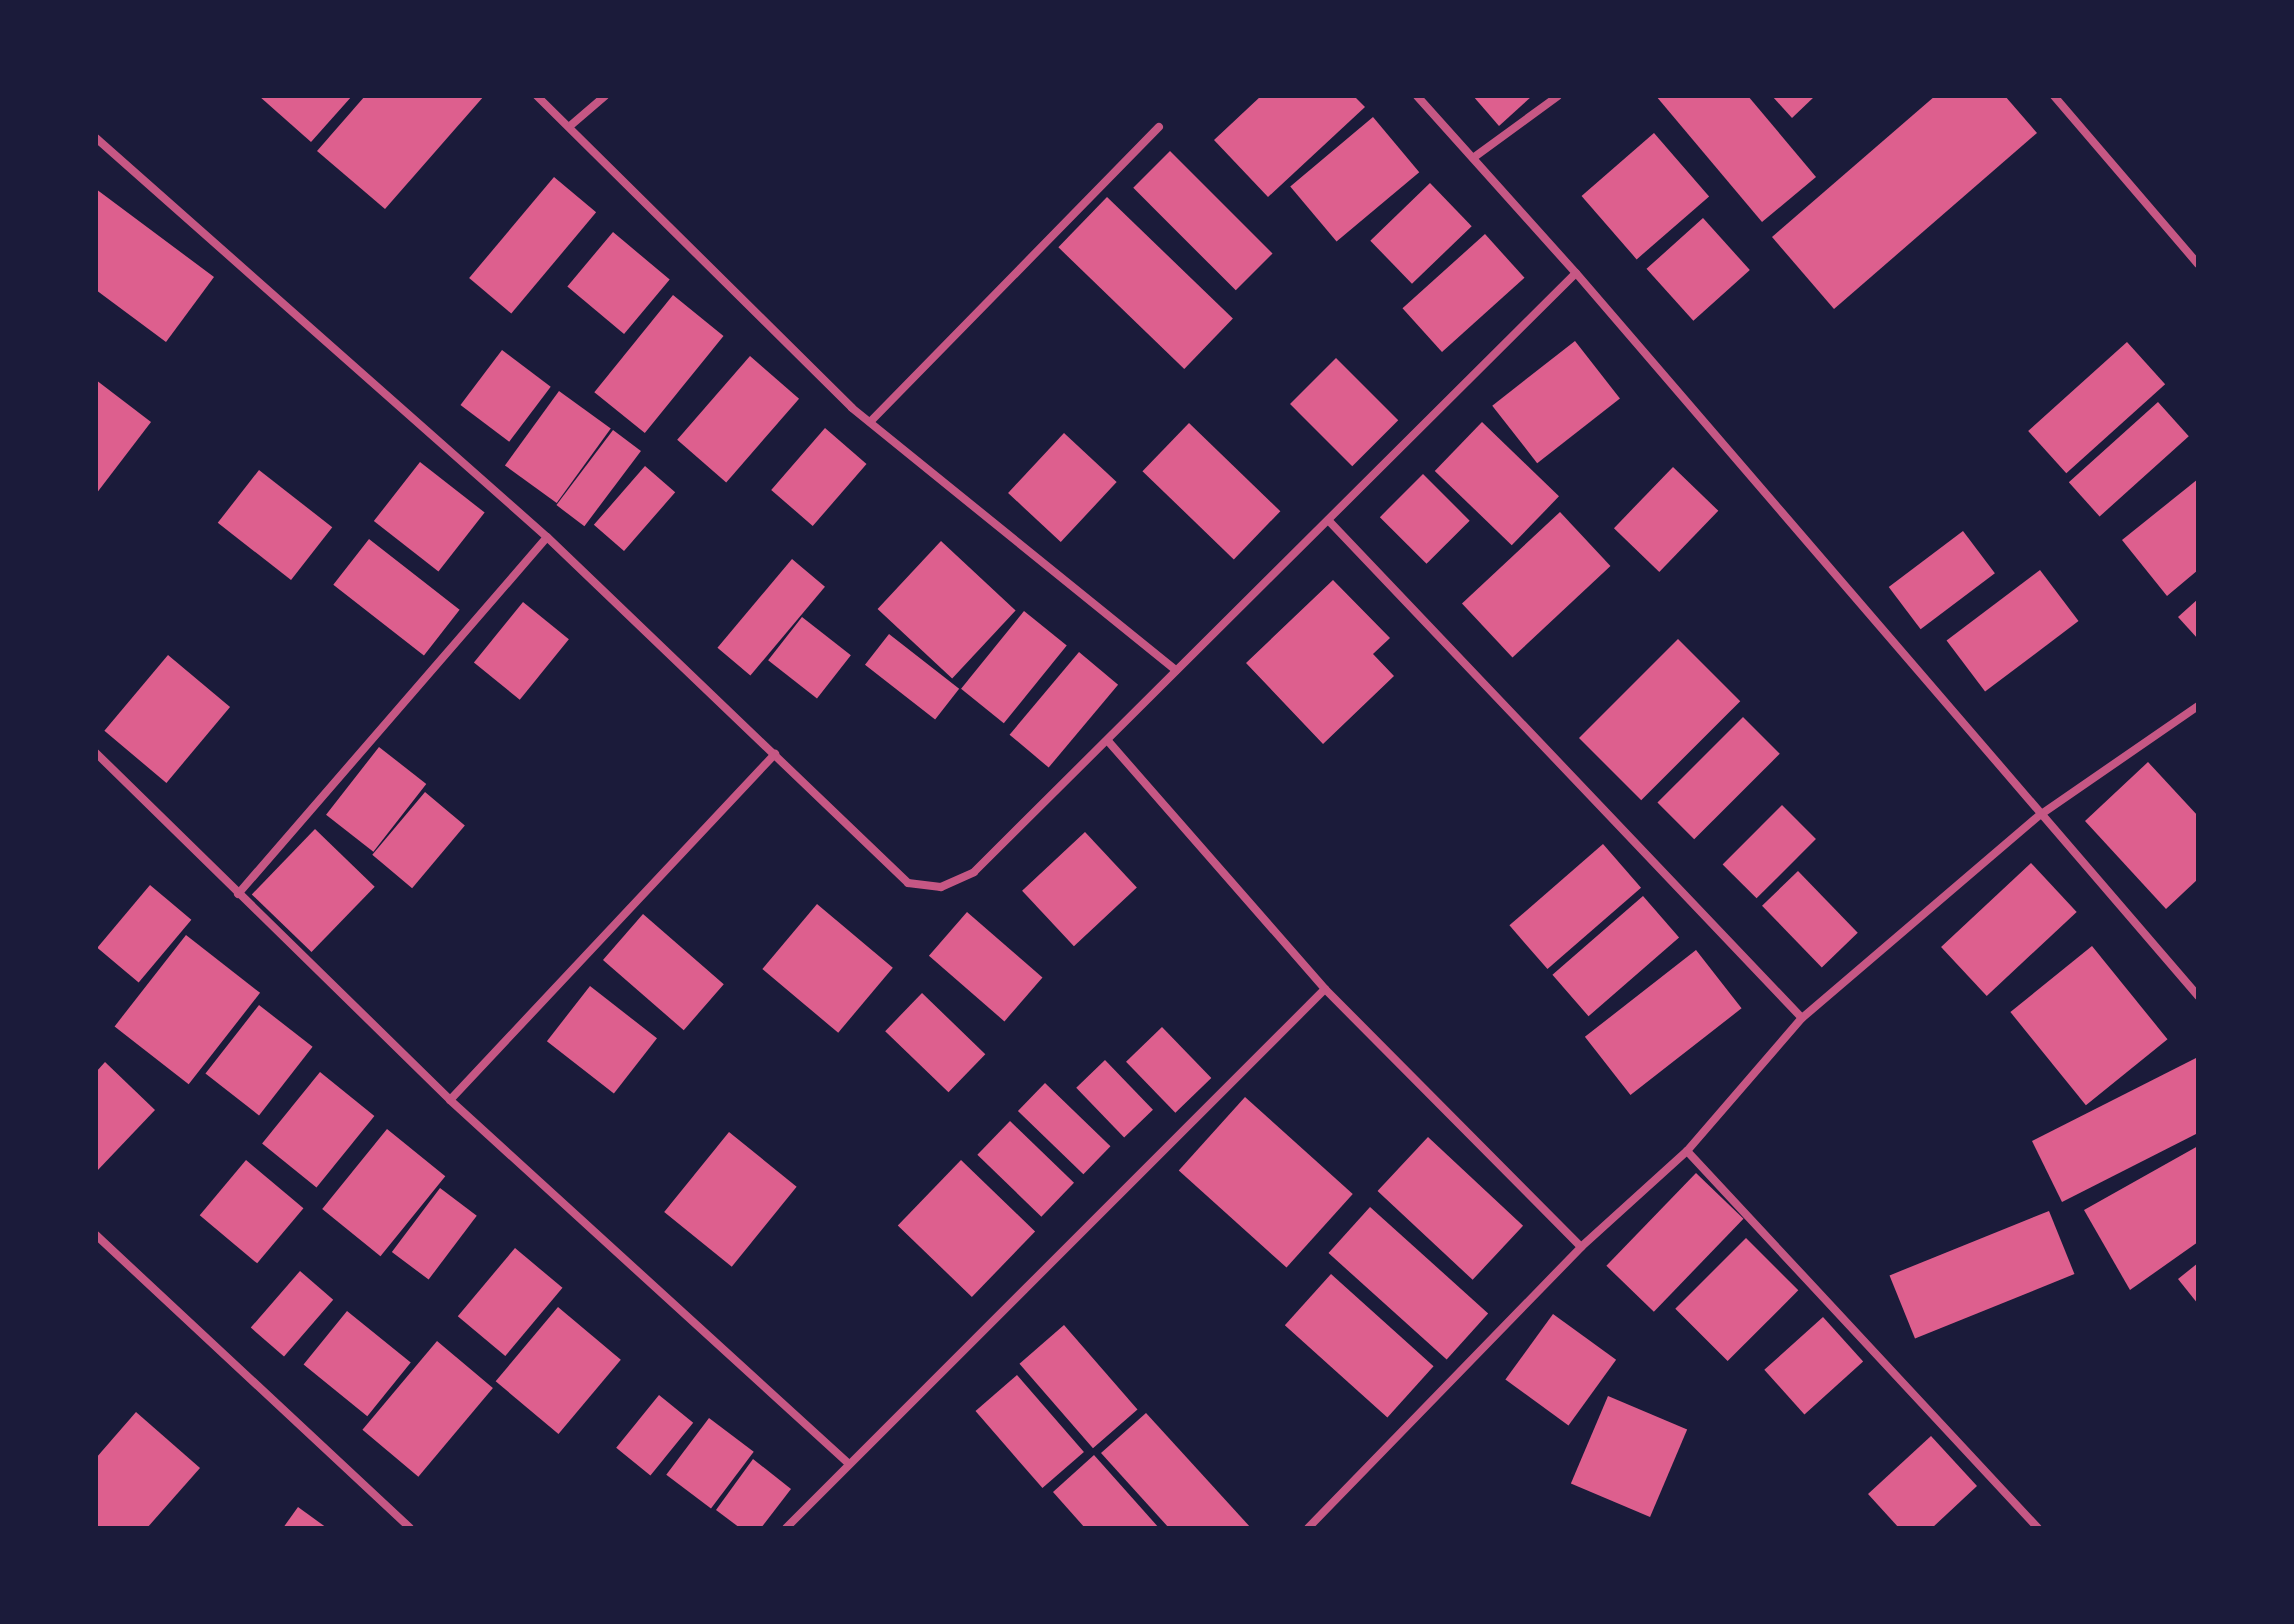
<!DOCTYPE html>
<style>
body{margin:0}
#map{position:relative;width:2294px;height:1624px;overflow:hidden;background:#1b1b3a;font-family:Poppins,sans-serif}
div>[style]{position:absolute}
.building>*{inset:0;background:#dd5f8e;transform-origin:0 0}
.minor>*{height:8px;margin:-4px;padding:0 4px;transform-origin:4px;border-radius:4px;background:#c65784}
span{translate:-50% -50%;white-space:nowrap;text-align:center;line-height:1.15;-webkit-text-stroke:8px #1b1b3a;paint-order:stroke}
.frame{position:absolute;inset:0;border:98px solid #1b1b3a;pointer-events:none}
</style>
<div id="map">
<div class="building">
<div style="clip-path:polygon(259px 96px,352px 96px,311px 142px)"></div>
<div style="clip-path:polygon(365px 96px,484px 96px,385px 209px,317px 151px)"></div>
<div style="clip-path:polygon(1261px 96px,1354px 96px,1365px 107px,1268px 197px,1214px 140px)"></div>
<div style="clip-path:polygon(1473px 96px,1532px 96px,1499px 126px)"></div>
<div style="clip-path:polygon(1656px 96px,1748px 96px,1816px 177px,1762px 222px)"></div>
<div style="clip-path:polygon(1772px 96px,1815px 96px,1792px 118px)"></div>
<div style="clip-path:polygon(1935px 96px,2005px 96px,2037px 133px,1834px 309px,1772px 237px)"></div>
<div style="left:1373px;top:117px;width:72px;height:108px;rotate:50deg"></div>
<div style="left:1654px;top:133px;width:84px;height:96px;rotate:49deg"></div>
<div style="left:1170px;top:151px;width:145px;height:52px;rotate:45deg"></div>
<div style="left:554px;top:177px;width:55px;height:132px;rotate:40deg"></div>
<div style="left:1430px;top:183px;width:60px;height:83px;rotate:46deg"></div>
<div style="clip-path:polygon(96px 189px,214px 277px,166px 342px,96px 290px)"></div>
<div style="left:1107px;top:197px;width:175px;height:70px;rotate:44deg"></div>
<div style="left:1703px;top:218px;width:70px;height:76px;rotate:48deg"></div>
<div style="left:613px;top:232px;width:74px;height:71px;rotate:40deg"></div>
<div style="left:1485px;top:234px;width:59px;height:111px;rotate:48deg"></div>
<div style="left:673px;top:295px;width:65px;height:125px;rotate:39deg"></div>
<div style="left:1575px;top:341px;width:73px;height:105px;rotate:52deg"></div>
<div style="left:2127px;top:342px;width:57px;height:133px;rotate:48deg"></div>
<div style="left:502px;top:350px;width:61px;height:69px;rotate:37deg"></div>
<div style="left:750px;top:356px;width:65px;height:111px;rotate:41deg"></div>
<div style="left:1336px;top:358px;width:88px;height:65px;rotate:45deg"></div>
<div style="clip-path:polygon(96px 380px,151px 422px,96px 494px)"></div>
<div style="left:559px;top:391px;width:64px;height:92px;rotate:36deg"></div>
<div style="left:2158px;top:402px;width:46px;height:120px;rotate:48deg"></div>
<div style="left:1482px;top:422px;width:107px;height:68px;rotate:44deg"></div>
<div style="left:1189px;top:423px;width:127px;height:67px;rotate:44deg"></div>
<div style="left:825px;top:428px;width:55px;height:82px;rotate:41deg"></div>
<div style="left:613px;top:430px;width:35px;height:94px;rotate:37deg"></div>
<div style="left:1064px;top:433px;width:72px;height:82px;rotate:43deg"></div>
<div style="left:420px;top:462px;width:82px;height:75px;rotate:38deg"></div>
<div style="left:645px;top:466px;width:40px;height:78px;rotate:41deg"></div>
<div style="left:1673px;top:467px;width:63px;height:85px;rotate:44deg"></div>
<div style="left:259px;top:470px;width:93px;height:67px;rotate:38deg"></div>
<div style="left:1423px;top:474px;width:66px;height:61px;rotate:45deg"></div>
<div style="clip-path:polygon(2198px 479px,2198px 570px,2167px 596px,2122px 540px)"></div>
<div style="left:1560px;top:512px;width:74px;height:134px;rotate:47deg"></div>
<div style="left:1963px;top:531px;width:53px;height:93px;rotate:53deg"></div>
<div style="left:369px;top:539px;width:115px;height:58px;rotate:38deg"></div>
<div style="left:941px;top:541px;width:102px;height:93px;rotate:43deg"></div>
<div style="left:792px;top:559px;width:43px;height:116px;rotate:40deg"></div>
<div style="left:2040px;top:570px;width:64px;height:117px;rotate:53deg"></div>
<div style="clip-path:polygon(1333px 580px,1390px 638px,1373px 654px,1394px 676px,1323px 744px,1246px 663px)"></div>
<div style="clip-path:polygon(2198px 599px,2198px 639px,2178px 617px)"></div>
<div style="left:523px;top:602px;width:59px;height:78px;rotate:39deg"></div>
<div style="left:1024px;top:611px;width:55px;height:100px;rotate:39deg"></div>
<div style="left:802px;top:617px;width:62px;height:55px;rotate:38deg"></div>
<div style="left:889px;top:634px;width:89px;height:39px;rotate:38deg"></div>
<div style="left:1678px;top:639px;width:88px;height:140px;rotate:45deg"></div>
<div style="left:1079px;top:652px;width:51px;height:108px;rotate:40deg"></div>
<div style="left:168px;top:655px;width:81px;height:99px;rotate:40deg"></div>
<div style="left:1743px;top:717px;width:52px;height:121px;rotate:45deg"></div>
<div style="left:379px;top:747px;width:60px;height:86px;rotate:38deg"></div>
<div style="clip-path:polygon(2148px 762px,2198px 816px,2198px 879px,2166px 909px,2085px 821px)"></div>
<div style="left:425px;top:792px;width:52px;height:82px;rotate:40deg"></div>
<div style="left:1782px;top:805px;width:48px;height:84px;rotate:45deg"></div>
<div style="left:315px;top:829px;width:83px;height:91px;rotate:44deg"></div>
<div style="left:1085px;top:832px;width:76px;height:86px;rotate:47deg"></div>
<div style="left:1603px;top:844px;width:58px;height:124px;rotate:49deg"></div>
<div style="left:2031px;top:863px;width:67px;height:123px;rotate:47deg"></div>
<div style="left:1798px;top:871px;width:86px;height:50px;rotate:46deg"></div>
<div style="left:150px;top:885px;width:54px;height:82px;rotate:40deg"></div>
<div style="left:1643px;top:896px;width:55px;height:120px;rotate:49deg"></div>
<div style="left:817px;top:904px;width:99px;height:85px;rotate:40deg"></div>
<div style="left:967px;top:912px;width:100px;height:58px;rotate:41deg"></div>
<div style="left:643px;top:914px;width:107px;height:61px;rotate:41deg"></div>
<div style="left:186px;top:935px;width:94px;height:116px;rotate:38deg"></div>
<div style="left:2092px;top:946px;width:120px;height:105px;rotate:51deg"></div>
<div style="left:1696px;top:950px;width:74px;height:141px;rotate:52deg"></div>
<div style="left:590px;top:986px;width:85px;height:70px;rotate:38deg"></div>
<div style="left:922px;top:993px;width:88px;height:53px;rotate:44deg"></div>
<div style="left:259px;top:1005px;width:68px;height:87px;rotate:38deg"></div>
<div style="left:1162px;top:1027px;width:71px;height:50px;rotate:46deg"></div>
<div style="clip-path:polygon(2198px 1057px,2198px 1133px,2062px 1202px,2032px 1141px)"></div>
<div style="left:1105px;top:1060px;width:69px;height:40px;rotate:46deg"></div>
<div style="clip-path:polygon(105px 1062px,155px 1110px,96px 1172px,96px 1072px)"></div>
<div style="left:320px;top:1072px;width:70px;height:92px;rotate:39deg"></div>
<div style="left:1045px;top:1083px;width:91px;height:39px;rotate:44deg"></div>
<div style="left:1245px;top:1097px;width:145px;height:99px;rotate:42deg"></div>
<div style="left:1010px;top:1121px;width:89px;height:47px;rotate:44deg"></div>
<div style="left:387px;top:1129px;width:75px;height:103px;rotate:39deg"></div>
<div style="left:729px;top:1132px;width:87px;height:103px;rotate:39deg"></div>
<div style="left:1428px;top:1137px;width:130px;height:74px;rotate:43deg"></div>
<div style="clip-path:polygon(2198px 1146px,2198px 1242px,2130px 1290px,2084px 1210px)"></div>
<div style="left:246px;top:1160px;width:75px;height:72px;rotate:40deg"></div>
<div style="left:961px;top:1160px;width:103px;height:91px;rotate:44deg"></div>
<div style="left:1696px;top:1173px;width:66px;height:129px;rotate:44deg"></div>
<div style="left:440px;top:1188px;width:46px;height:80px;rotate:37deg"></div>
<div style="left:1370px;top:1207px;width:159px;height:62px;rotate:42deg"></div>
<div style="left:2049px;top:1211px;width:68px;height:172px;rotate:68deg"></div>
<div style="left:1746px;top:1238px;width:74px;height:100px;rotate:45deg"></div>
<div style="left:515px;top:1248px;width:62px;height:89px;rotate:40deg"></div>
<div style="clip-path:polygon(2198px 1263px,2198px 1304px,2178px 1279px)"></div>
<div style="left:300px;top:1271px;width:44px;height:75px;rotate:41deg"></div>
<div style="left:1331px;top:1274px;width:138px;height:69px;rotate:42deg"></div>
<div style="left:558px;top:1307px;width:82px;height:97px;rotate:40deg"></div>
<div style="left:347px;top:1311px;width:82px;height:69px;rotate:39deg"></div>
<div style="left:1553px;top:1314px;width:78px;height:81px;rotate:36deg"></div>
<div style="left:1823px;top:1317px;width:60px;height:79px;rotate:48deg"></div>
<div style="left:1064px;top:1325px;width:112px;height:59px;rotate:49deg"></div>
<div style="left:437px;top:1341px;width:73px;height:116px;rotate:40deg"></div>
<div style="left:1017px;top:1375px;width:102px;height:55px;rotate:49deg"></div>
<div style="left:659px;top:1395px;width:44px;height:68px;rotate:39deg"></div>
<div style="left:1608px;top:1396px;width:86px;height:95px;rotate:23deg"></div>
<div style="clip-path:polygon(136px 1412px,200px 1468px,147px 1528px,97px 1528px,96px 1458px)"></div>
<div style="clip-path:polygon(1146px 1413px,1251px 1528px,1169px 1528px,1101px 1453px)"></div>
<div style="left:709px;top:1418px;width:56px;height:71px;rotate:37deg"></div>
<div style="clip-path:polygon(1931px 1436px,1977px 1486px,1932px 1528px,1899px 1528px,1868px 1494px)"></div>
<div style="clip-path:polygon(1094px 1455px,1159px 1528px,1085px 1528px,1053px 1492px)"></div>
<div style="clip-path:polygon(753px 1459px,791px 1489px,761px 1528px,740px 1528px,716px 1510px)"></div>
<div style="clip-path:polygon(298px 1507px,327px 1528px,283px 1528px)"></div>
</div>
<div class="minor">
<div style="left:537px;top:96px;width:443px;rotate:44.7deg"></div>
<div style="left:852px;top:408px;width:417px;rotate:39deg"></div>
<div style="left:1417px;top:96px;width:238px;rotate:48.1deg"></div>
<div style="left:1576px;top:273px;width:954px;rotate:49.29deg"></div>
<div style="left:2054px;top:96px;width:221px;rotate:49.4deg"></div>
<div style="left:570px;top:126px;width:46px;rotate:-40.6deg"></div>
<div style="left:96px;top:138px;width:602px;rotate:41.5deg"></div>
<div style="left:547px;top:537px;width:500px;rotate:43.78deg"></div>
<div style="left:908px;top:883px;width:33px;rotate:7deg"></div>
<div style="left:941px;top:887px;width:36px;rotate:-24deg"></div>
<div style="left:974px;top:872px;width:849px;rotate:-44.86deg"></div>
<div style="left:1473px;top:158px;width:105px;rotate:-36.1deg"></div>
<div style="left:870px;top:422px;width:413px;rotate:-45.6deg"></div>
<div style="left:1329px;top:521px;width:686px;rotate:46.42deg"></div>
<div style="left:1108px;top:741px;width:330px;rotate:48.8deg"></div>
<div style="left:1325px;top:989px;width:363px;rotate:45.2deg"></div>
<div style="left:96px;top:753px;width:496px;rotate:44.4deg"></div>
<div style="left:450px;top:1100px;width:540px;rotate:42.37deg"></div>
<div style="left:238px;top:894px;width:472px;rotate:-49.1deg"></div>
<div style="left:450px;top:1100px;width:475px;rotate:-46.8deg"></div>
<div style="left:1687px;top:1151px;width:515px;rotate:47.05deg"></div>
<div style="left:96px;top:1235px;width:429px;rotate:43deg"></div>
<div style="left:786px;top:1528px;width:762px;rotate:-45deg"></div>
<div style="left:1308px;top:1528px;width:392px;rotate:-45.8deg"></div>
<div style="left:1581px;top:1247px;width:143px;rotate:-42.2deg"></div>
<div style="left:1687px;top:1151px;width:176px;rotate:-49.2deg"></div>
<div style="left:1802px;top:1018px;width:313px;rotate:-40.5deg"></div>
<div style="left:2040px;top:815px;width:192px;rotate:-34.6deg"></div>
</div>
<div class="frame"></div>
</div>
